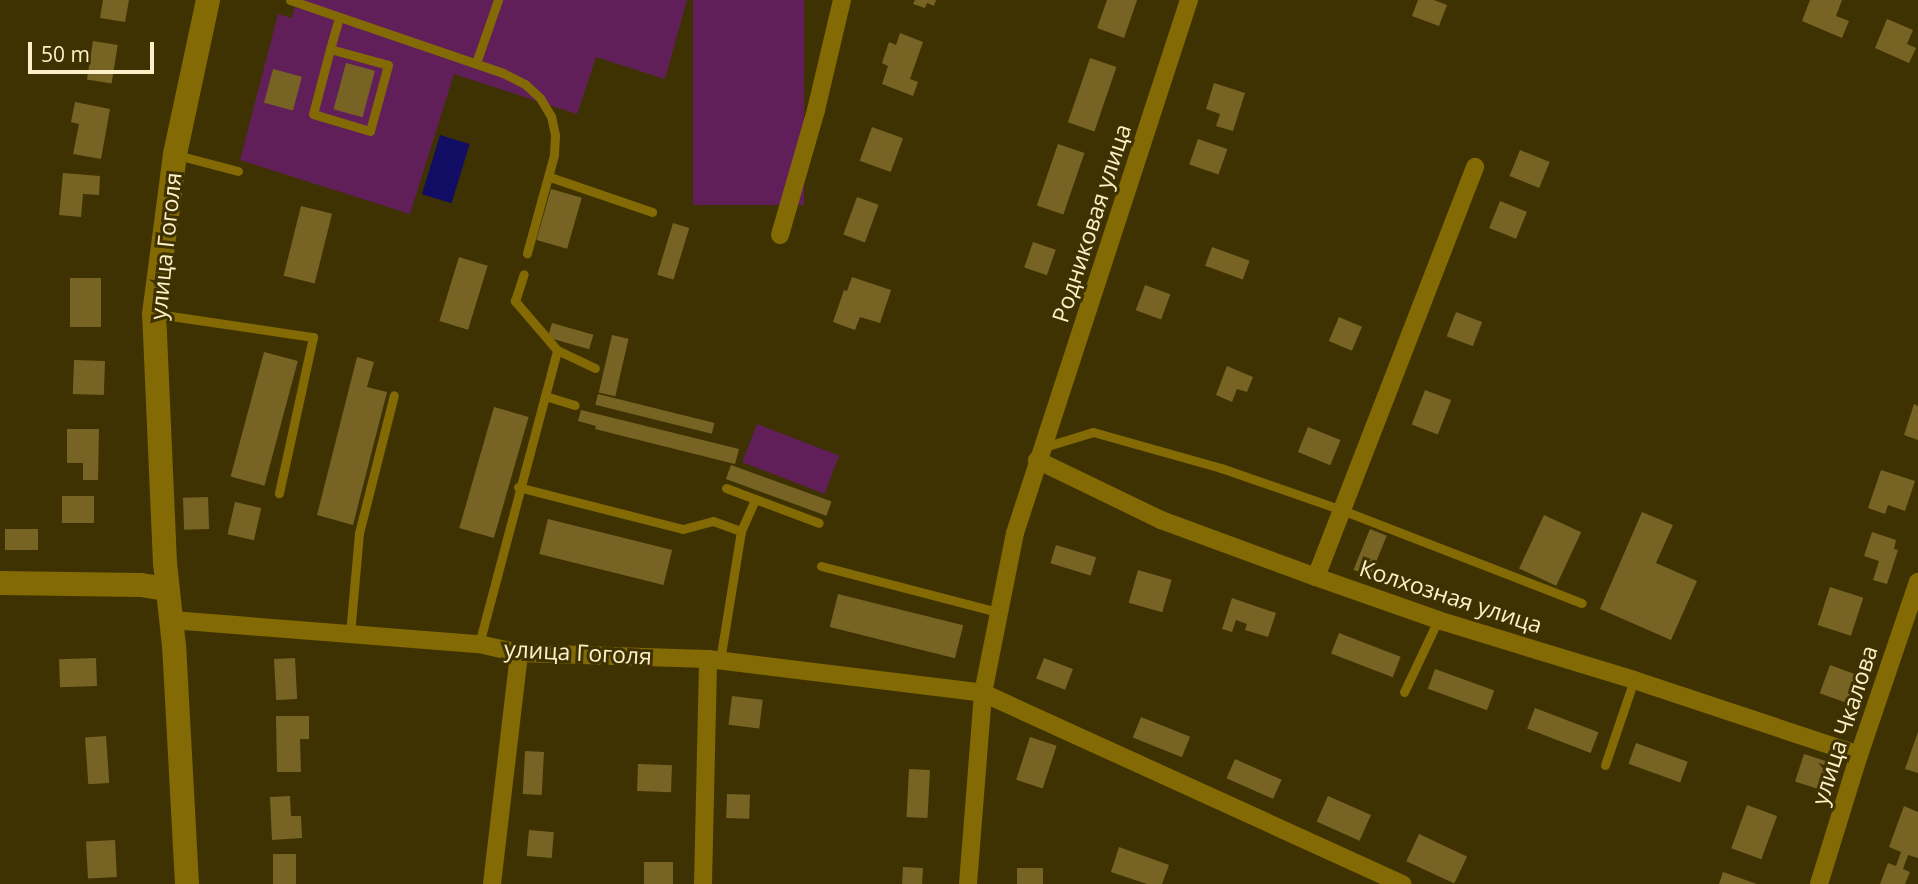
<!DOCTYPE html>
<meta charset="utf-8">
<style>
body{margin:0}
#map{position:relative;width:1918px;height:884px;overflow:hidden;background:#3f3202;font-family:"Open Sans",sans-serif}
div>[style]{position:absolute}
.green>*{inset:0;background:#611f5a;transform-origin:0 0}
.water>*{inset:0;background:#120d64;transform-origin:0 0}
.building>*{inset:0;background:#776424;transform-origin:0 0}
.service>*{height:9px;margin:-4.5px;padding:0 4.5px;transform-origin:4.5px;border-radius:4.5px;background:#836a04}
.minor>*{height:18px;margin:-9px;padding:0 9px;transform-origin:9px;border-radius:9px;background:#836a04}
.secondary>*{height:24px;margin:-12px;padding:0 12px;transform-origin:12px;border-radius:12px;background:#836a04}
span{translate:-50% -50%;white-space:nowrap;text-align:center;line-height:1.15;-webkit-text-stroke:6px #3f3202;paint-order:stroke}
.street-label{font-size:23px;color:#fdf0c8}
.scale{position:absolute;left:28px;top:42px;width:126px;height:32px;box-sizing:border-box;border:4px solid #fdf0c8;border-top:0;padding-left:9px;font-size:21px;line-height:24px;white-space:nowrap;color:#fdf0c8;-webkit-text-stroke:5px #3f3202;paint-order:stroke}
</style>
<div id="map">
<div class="green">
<div style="clip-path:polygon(296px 0,687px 0,665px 79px,596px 57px,577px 114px,454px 74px,410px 214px,240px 160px,278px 14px,292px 18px)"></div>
<div style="left:693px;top:0;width:111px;height:205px"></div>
<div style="left:757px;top:424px;width:88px;height:41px;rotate:21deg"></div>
</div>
<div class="water">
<div style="left:440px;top:135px;width:31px;height:62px;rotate:17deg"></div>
</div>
<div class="building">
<div style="clip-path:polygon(103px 0,129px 0,125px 22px,100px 18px)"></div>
<div style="clip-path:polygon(915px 0,936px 0,934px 6px,927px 3px,925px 8px,913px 4px)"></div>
<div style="clip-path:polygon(1107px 0,1137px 0,1124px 38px,1097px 28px)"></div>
<div style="clip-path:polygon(1418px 0,1434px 0,1447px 5px,1439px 26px,1412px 16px)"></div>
<div style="clip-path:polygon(1810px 0,1842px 0,1836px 16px,1849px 21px,1842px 38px,1802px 21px)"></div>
<div style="clip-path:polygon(1887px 19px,1913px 30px,1907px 44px,1916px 48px,1909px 63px,1875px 48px)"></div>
<div style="clip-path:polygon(900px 33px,923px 42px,910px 79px,918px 82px,913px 96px,882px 84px,888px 66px,882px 63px,889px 42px,896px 45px)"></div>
<div style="left:93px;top:41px;width:25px;height:39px;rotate:9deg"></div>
<div style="left:1090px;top:58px;width:28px;height:68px;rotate:19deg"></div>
<div style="left:346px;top:63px;width:30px;height:48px;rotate:15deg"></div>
<div style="left:273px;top:69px;width:30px;height:35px;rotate:15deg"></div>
<div style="clip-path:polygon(1214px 83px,1245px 93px,1233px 131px,1216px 126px,1220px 114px,1206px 109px)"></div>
<div style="clip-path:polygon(75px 102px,110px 109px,101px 159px,73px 154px,79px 124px,71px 122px)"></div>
<div style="left:872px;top:127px;width:33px;height:36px;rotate:20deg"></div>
<div style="left:1198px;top:139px;width:31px;height:27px;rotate:19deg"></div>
<div style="left:1058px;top:144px;width:28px;height:65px;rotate:19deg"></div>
<div style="left:1520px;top:150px;width:32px;height:28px;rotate:22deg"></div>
<div style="clip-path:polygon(63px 173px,100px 176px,99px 195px,83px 194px,81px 217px,59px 215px)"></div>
<div style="left:551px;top:189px;width:32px;height:53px;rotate:16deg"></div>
<div style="left:857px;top:197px;width:23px;height:40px;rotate:20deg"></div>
<div style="left:1500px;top:201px;width:29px;height:29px;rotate:22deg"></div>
<div style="left:301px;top:206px;width:32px;height:72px;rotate:14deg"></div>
<div style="left:673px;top:223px;width:17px;height:54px;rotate:17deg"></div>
<div style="left:1033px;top:242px;width:24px;height:27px;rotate:19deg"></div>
<div style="left:1212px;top:247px;width:40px;height:20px;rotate:20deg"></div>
<div style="left:459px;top:257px;width:30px;height:67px;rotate:17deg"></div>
<div style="clip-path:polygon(852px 277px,891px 290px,880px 323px,860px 317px,855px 330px,833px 322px,844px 290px,847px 291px)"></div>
<div style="left:70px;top:278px;width:31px;height:49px"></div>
<div style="left:1145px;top:285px;width:27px;height:27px;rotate:20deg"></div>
<div style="left:1456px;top:312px;width:28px;height:26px;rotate:21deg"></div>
<div style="left:1339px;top:317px;width:25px;height:26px;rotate:23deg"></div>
<div style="left:552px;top:323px;width:43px;height:15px;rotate:16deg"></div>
<div style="left:612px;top:335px;width:17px;height:59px;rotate:13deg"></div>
<div style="left:264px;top:352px;width:35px;height:129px;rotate:15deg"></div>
<div style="clip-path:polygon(357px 357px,374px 362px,367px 387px,387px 392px,353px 525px,317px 515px)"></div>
<div style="left:74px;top:360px;width:31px;height:34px;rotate:2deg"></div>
<div style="clip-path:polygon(1227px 366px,1253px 377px,1247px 392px,1237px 389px,1232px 402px,1216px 395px)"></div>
<div style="left:1425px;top:390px;width:28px;height:37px;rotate:21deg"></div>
<div style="left:598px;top:394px;width:120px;height:11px;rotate:14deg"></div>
<div style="clip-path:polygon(1914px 404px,1918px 406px,1918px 440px,1904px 435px)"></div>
<div style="left:494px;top:407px;width:36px;height:126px;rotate:16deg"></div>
<div style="clip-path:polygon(581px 410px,739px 449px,735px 464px,595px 429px,596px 426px,578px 421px)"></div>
<div style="left:1308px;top:427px;width:35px;height:27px;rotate:22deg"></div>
<div style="clip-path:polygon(67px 429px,99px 429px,98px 480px,83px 480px,83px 463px,67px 463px)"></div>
<div style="left:731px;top:465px;width:107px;height:15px;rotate:20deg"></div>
<div style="clip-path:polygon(1881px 470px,1915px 481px,1905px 511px,1888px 505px,1885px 514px,1868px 508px)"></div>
<div style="left:62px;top:496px;width:32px;height:27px"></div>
<div style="left:208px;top:497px;width:32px;height:25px;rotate:88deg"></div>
<div style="left:235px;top:502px;width:27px;height:33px;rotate:13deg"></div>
<div style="clip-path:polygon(1642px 512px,1673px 525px,1656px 563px,1697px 581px,1671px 640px,1600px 609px)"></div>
<div style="left:1544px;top:515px;width:41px;height:59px;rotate:25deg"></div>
<div style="left:548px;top:519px;width:128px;height:36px;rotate:14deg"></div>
<div style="left:5px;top:529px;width:33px;height:21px"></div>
<div style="left:1370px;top:529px;width:18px;height:44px;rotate:22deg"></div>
<div style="clip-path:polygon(1872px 532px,1896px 540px,1894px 549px,1898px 550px,1887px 584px,1873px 580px,1879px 561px,1864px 556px)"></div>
<div style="left:1056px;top:545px;width:42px;height:19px;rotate:17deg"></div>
<div style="left:1138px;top:570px;width:35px;height:34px;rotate:16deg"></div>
<div style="left:1830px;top:587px;width:35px;height:40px;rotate:18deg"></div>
<div style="left:838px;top:594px;width:129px;height:34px;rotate:14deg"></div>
<div style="clip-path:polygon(1232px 598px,1276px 613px,1268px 637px,1245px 630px,1247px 624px,1236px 620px,1232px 632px,1222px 629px)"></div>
<div style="left:1339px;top:633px;width:66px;height:22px;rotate:21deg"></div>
<div style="left:96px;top:658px;width:28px;height:37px;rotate:88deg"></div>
<div style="left:295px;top:658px;width:41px;height:21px;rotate:87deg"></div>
<div style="left:1044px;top:658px;width:31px;height:22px;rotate:21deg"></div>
<div style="left:1830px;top:665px;width:29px;height:30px;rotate:20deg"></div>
<div style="left:1435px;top:669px;width:63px;height:21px;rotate:20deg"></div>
<div style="left:732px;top:696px;width:31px;height:29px;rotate:7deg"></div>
<div style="left:1535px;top:708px;width:68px;height:22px;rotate:21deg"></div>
<div style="clip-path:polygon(276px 716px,309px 716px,309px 739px,300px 739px,301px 772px,277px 772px)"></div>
<div style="left:1141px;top:717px;width:53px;height:22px;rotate:22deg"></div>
<div style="clip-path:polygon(1918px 732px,1918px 773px,1905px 769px)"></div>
<div style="left:106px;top:736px;width:47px;height:21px;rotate:86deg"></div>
<div style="left:1030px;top:737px;width:28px;height:45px;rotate:18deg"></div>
<div style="left:1636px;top:743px;width:55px;height:22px;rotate:20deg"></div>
<div style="left:525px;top:751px;width:19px;height:43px;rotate:3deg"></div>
<div style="left:1804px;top:754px;width:29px;height:29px;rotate:18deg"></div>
<div style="left:1235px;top:759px;width:51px;height:21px;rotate:24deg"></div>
<div style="left:638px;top:764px;width:34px;height:27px;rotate:2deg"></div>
<div style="left:909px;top:769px;width:21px;height:48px;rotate:3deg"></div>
<div style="left:727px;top:794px;width:23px;height:24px;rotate:2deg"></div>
<div style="clip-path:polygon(290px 796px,291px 816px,301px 816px,302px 838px,272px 840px,270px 797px)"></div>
<div style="left:1328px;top:796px;width:47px;height:28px;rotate:24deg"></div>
<div style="left:1747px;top:805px;width:32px;height:46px;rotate:20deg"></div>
<div style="clip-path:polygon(1904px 806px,1918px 812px,1918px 858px,1908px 855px,1903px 869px,1910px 872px,1905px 884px,1880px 884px,1888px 863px,1896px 866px,1901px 852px,1889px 847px)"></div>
<div style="left:529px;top:830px;width:25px;height:26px;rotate:5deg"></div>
<div style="left:1419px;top:834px;width:53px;height:30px;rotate:25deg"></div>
<div style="left:115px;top:840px;width:37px;height:29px;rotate:87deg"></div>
<div style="clip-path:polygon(1119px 847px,1169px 865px,1162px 884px,1147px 884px,1111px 872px)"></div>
<div style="left:273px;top:854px;width:23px;height:30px"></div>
<div style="left:644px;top:862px;width:29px;height:22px"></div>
<div style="left:903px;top:867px;width:20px;height:17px;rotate:3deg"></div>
<div style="left:1017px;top:868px;width:26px;height:16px"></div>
<div style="clip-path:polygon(1723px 872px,1757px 884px,1719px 884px)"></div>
</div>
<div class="service">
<div style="left:290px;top:0;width:225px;rotate:18.9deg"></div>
<div style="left:503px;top:73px;width:25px;rotate:27deg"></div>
<div style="left:525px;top:84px;width:21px;rotate:43deg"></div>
<div style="left:540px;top:98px;width:21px;rotate:59deg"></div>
<div style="left:551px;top:116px;width:19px;rotate:78deg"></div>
<div style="left:555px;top:135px;width:20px;rotate:93deg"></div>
<div style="left:554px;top:155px;width:102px;rotate:105.4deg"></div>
<div style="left:330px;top:49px;width:60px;rotate:15.4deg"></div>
<div style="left:388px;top:65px;width:68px;rotate:105.3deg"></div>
<div style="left:370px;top:131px;width:59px;rotate:-163.4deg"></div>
<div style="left:313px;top:114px;width:67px;rotate:-75.3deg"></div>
<div style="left:330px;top:49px;width:33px;rotate:-74deg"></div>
<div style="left:476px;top:63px;width:67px;rotate:-70.8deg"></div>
<div style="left:177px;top:155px;width:63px;rotate:14.7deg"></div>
<div style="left:550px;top:177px;width:108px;rotate:18.9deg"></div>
<div style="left:157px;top:314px;width:158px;rotate:8.4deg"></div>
<div style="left:313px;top:337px;width:160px;rotate:102.3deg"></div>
<div style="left:557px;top:350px;width:42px;rotate:25.3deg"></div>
<div style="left:545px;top:396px;width:31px;rotate:17deg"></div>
<div style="left:1044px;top:447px;width:51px;rotate:-17deg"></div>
<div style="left:1093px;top:432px;width:133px;rotate:15.7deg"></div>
<div style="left:1221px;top:468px;width:128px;rotate:19.1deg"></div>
<div style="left:1342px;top:510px;width:257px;rotate:21.2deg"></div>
<div style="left:518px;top:487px;width:170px;rotate:14.3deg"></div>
<div style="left:683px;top:529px;width:31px;rotate:-15deg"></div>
<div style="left:713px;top:521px;width:30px;rotate:20deg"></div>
<div style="left:741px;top:531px;width:131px;rotate:99.2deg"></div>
<div style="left:726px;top:488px;width:99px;rotate:20.6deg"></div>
<div style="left:741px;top:531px;width:35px;rotate:-66deg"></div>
<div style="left:821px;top:566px;width:183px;rotate:14.6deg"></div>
<div style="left:350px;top:634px;width:101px;rotate:-84.9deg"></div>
<div style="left:359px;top:533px;width:142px;rotate:-75.8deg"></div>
<div style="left:479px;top:644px;width:304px;rotate:-75.1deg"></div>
<div style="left:557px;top:350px;width:65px;rotate:-130.6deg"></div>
<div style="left:515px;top:301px;width:28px;rotate:-72deg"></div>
<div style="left:1404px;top:692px;width:80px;rotate:-64.7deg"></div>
<div style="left:1605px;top:765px;width:90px;rotate:-71.2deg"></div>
</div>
<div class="minor">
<div style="left:780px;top:235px;width:130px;rotate:-73.9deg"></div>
<div style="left:816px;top:110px;width:113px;rotate:-76.7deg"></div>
<div style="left:1037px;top:460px;width:138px;rotate:25.8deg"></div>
<div style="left:1161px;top:520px;width:165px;rotate:20.2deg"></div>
<div style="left:1316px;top:577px;width:129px;rotate:19.4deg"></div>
<div style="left:1438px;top:620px;width:205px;rotate:17deg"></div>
<div style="left:1634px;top:680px;width:237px;rotate:18.4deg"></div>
<div style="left:1316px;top:577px;width:440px;rotate:-68.8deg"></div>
<div style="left:172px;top:620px;width:308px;rotate:4.5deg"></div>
<div style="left:479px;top:644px;width:41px;rotate:12.7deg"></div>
<div style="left:519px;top:653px;width:189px;rotate:1.8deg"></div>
<div style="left:708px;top:659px;width:277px;rotate:7deg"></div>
<div style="left:983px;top:693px;width:461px;rotate:24.5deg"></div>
<div style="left:492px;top:884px;width:233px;rotate:-83.3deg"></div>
<div style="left:703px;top:884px;width:225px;rotate:-88.7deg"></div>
<div style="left:968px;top:884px;width:192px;rotate:-85.5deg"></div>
<div style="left:983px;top:693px;width:163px;rotate:-78.7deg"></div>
<div style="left:1015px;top:533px;width:561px;rotate:-71.92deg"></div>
<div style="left:1819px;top:884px;width:135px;rotate:-72.8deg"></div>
<div style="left:1859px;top:755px;width:183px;rotate:-71.2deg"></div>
</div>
<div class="secondary">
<div style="left:0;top:583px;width:141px;rotate:0.8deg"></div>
<div style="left:141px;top:585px;width:26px;rotate:9deg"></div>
<div style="left:187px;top:884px;width:238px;rotate:-93.1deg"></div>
<div style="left:174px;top:646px;width:83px;rotate:-96.2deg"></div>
<div style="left:165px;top:563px;width:249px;rotate:-92.5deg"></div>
<div style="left:154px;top:314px;width:161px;rotate:-82.5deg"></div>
<div style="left:175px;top:154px;width:157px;rotate:-77.9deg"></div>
</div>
<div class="street-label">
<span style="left:1091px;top:223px;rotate:-72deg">Родниковая улица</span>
<span style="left:165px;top:246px;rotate:-84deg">улица Гоголя</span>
<span style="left:1451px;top:596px;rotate:18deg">Колхозная улица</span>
<span style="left:578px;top:652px;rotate:3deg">улица Гоголя</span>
<span style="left:1844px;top:725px;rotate:-72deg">улица Чкалова</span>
</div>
<div class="scale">50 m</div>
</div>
